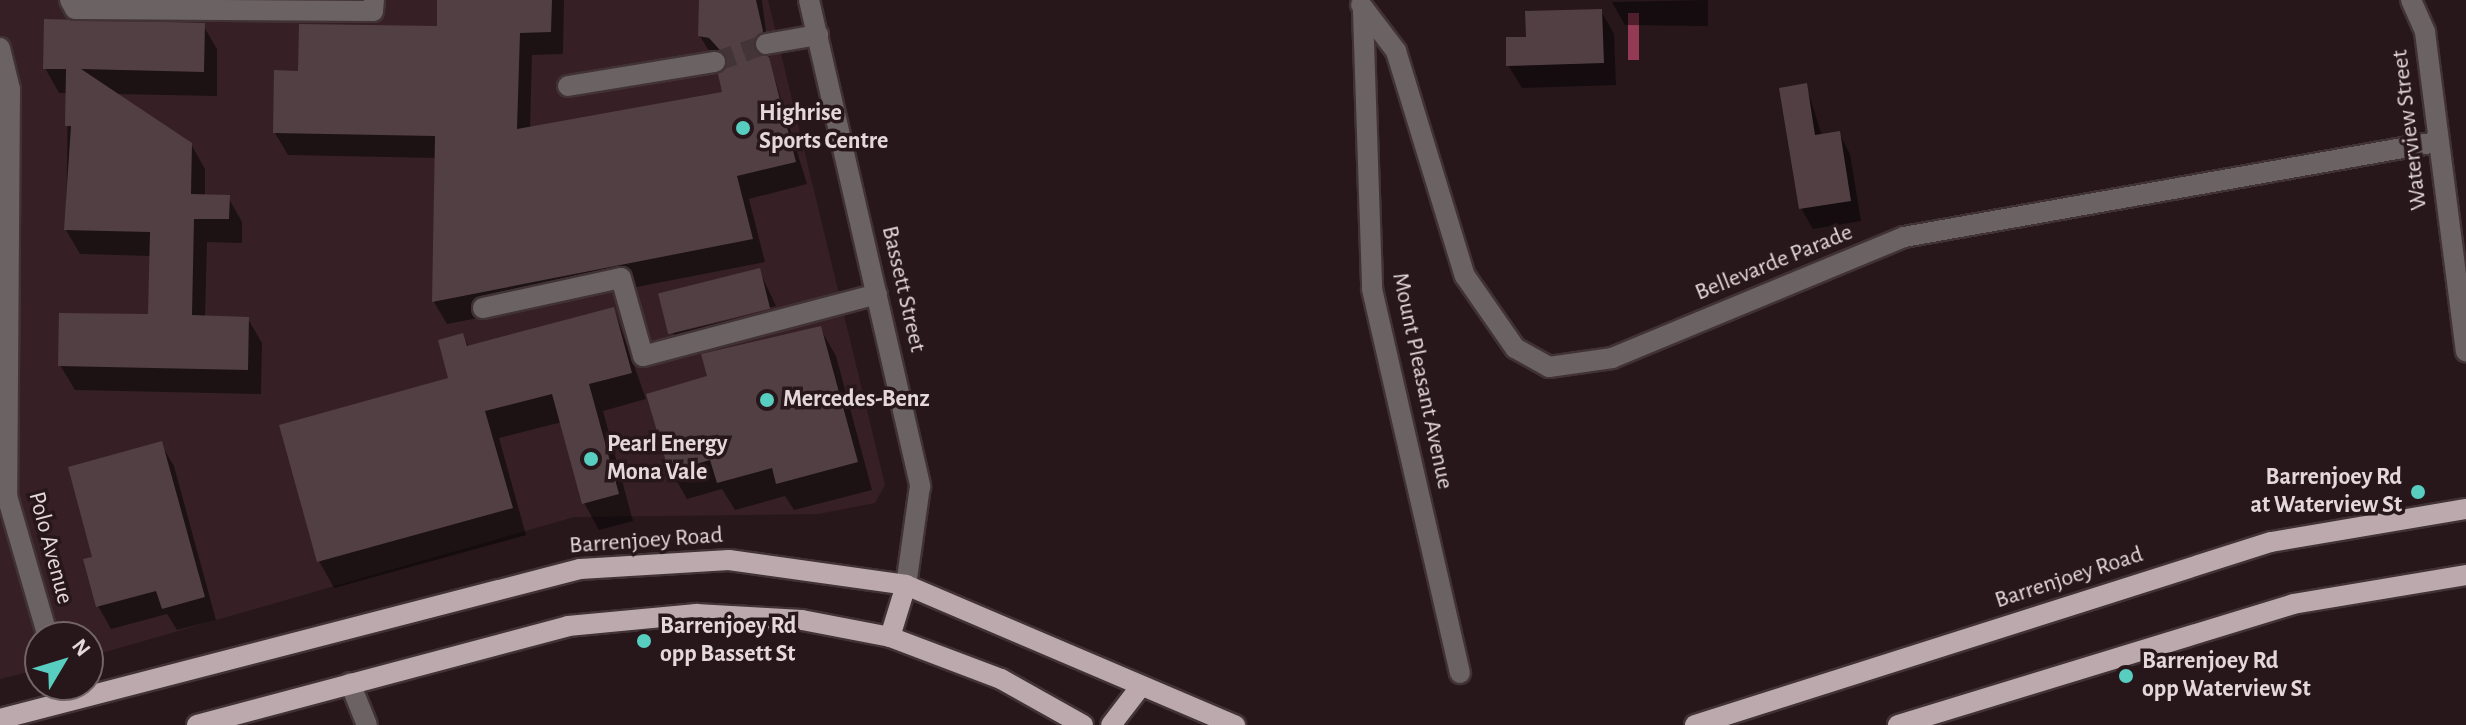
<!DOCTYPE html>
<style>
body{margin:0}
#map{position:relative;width:2466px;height:725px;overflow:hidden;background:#27171b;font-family:"Alegreya Sans",sans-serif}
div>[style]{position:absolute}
.built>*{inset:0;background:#362025}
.water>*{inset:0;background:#953a55;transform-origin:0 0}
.shadow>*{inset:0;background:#0007}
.building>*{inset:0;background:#523f43;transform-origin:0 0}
.minor-tunnel>*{height:20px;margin-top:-10px;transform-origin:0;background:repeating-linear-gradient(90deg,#433438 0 20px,transparent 0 30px)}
.roads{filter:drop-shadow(2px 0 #413236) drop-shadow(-2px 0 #413236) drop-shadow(0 2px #413236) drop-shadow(0 -2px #413236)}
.minor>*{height:20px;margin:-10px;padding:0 10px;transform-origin:10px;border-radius:10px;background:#6b6264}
.major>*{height:20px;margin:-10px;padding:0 10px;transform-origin:10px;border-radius:10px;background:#bca9ad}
.dots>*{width:22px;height:22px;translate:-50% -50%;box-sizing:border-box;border:4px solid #27171b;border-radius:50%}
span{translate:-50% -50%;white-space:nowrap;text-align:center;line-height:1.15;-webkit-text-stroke:7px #27171b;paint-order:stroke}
.poi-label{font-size:24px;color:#e4d8da;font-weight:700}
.left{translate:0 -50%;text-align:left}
.right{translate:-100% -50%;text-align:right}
.street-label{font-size:24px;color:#e4d8da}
.north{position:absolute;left:24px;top:621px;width:80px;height:80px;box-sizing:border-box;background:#27171b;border:2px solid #736467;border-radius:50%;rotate:52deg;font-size:22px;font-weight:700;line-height:32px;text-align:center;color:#e4d8da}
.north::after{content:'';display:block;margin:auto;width:28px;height:36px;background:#58cec0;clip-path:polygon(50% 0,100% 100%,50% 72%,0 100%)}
</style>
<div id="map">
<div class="built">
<div style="clip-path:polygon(0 0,768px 0,885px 485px,875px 503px,818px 514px,574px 517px,88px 657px,88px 637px,40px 637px,40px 669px,0 679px)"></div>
</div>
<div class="water">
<div style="left:1628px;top:13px;width:11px;height:47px"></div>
</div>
<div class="shadow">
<div style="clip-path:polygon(87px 0,373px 0,373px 15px)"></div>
<div style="clip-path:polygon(439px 0,564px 0,563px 54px,532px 55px,530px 129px,724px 93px,727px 63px,713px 58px,700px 36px,701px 0,762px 0,770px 63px,807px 184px,749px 199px,765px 262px,447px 324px,434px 302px,437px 158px,288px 155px,275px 133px,300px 73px,439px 28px)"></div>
<div style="clip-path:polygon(1708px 0,1708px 26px,1625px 25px,1612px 2px)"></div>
<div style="clip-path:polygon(1601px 11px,1614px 34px,1616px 85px,1522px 88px,1508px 65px,1528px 39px)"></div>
<div style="clip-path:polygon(203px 25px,217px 49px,217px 96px,114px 94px,191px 144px,205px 169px,205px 197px,228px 197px,242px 222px,242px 243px,207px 242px,205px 318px,248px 319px,262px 343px,261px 394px,75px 390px,60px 365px,150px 316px,152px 256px,80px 254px,66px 230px,68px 93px,59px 93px,45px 68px)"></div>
<div style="clip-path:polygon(1806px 85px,1822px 136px,1839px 133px,1850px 154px,1861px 221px,1813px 229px,1801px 208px)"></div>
<div style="clip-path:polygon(759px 270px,776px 306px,674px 333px,776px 309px,782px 331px,685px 354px,672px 331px,662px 296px)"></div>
<div style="clip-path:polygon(614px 309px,646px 399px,603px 411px,633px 521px,599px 530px,584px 503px,562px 422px,499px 438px,526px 535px,334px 588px,319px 561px,450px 380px,463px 336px,469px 347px)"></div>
<div style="clip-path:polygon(820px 328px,836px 356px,872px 490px,794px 510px,785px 496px,735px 510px,722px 489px,687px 499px,671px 471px,710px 378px)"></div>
<div style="clip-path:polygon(161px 444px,174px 466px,216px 620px,177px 630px,167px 614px,111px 629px,98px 606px,95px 558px)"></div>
</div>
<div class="building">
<div style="clip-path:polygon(437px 0,552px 0,551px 32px,520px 33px,517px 129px,722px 92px,718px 74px,728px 59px,709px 38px,698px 36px,699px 0,756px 0,763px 31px,753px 47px,769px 57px,796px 162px,737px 176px,753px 239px,432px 302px,435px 136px,273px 133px,274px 70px,298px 71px,299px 24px,437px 26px)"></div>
<div style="clip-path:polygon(1602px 9px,1604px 63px,1506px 66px,1506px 37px,1526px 37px,1525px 11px)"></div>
<div style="clip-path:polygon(44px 19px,205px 23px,204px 72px,81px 69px,192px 143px,191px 194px,230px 195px,229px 219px,194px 219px,192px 315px,249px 317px,248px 370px,58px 366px,59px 313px,148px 314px,150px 232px,64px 230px,71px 126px,65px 126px,66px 69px,43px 69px)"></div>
<div style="clip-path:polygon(1807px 83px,1815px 135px,1840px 131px,1851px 201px,1799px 209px,1779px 88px)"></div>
<div style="left:760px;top:268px;width:42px;height:105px;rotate:76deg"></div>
<div style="clip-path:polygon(614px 307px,632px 373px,589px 384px,619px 494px,582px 504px,552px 394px,485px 411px,513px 508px,317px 562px,279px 425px,448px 378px,438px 340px,463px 333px,467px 346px)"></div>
<div style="clip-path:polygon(821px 326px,858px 462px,776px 484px,772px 468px,717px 483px,710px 460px,669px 472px,646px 394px,707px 376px,701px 354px)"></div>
<div style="clip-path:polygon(162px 441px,205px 597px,162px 609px,156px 591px,96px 607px,83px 559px,92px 557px,68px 467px)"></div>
</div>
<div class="minor-tunnel">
<div style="left:715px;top:62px;width:54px;rotate:-19.4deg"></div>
</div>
<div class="roads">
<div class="minor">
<div style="left:70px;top:0;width:10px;rotate:61deg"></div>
<div style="left:75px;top:9px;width:298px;rotate:0.4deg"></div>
<div style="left:373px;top:11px;width:11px;rotate:-85deg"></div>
<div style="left:809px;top:0;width:499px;rotate:77.1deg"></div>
<div style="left:920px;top:486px;width:100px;rotate:98deg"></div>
<div style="left:2411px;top:0;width:35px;rotate:66deg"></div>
<div style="left:2425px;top:32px;width:322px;rotate:82.7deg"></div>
<div style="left:1361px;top:5px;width:58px;rotate:52.7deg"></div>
<div style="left:1396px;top:51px;width:235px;rotate:73deg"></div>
<div style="left:1465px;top:276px;width:88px;rotate:55.2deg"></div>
<div style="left:1515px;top:348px;width:39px;rotate:29deg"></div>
<div style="left:1549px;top:367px;width:64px;rotate:-8.1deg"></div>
<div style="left:1612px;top:358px;width:316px;rotate:-22.5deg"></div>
<div style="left:1904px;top:237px;width:540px;rotate:-10.12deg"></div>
<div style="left:1363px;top:12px;width:277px;rotate:88.1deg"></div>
<div style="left:1372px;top:289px;width:394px;rotate:77.1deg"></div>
<div style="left:766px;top:44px;width:53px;rotate:-9.8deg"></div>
<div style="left:0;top:48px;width:42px;rotate:76.3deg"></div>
<div style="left:10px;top:89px;width:407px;rotate:90.4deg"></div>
<div style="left:7px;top:496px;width:147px;rotate:73.8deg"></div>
<div style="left:568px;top:86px;width:149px;rotate:-9.3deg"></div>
<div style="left:483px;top:308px;width:141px;rotate:-12.3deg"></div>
<div style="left:621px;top:278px;width:81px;rotate:74.2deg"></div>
<div style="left:643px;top:356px;width:242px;rotate:-14.8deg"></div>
<div style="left:350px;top:683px;width:45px;rotate:68deg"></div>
</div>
<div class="major">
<div style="left:890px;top:637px;width:54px;rotate:-72.9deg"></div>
<div style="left:0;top:719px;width:599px;rotate:-14.5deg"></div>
<div style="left:580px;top:569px;width:149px;rotate:-3.5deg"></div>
<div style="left:729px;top:560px;width:179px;rotate:8deg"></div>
<div style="left:906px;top:585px;width:358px;rotate:23.1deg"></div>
<div style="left:197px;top:725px;width:384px;rotate:-14.9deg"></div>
<div style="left:568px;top:626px;width:129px;rotate:-5.4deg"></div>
<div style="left:696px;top:614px;width:106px;rotate:3.2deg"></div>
<div style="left:802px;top:620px;width:90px;rotate:10.9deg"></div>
<div style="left:890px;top:637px;width:119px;rotate:20.7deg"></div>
<div style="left:1001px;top:679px;width:94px;rotate:29.3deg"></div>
<div style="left:1111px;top:725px;width:49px;rotate:-52.4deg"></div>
<div style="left:1695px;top:725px;width:604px;rotate:-17.63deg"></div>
<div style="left:2271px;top:542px;width:198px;rotate:-9.6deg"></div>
<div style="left:1898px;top:725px;width:413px;rotate:-17deg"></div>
<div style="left:2293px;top:604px;width:175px;rotate:-9.5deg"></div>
</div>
</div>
<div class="dots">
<div style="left:743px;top:128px;background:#58cec0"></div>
<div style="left:767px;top:400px;background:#58cec0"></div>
<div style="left:591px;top:459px;background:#58cec0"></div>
<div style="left:2418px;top:492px;background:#58cec0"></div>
<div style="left:644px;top:641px;background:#58cec0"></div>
<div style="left:2126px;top:676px;background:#58cec0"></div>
</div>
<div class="poi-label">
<span class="left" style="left:759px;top:128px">Highrise<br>Sports Centre</span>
<span class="left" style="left:783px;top:400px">Mercedes-Benz</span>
<span class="left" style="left:607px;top:459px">Pearl Energy<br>Mona Vale</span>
<span class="right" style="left:2402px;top:492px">Barrenjoey Rd<br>at Waterview St</span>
<span class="left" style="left:660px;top:641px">Barrenjoey Rd<br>opp Bassett St</span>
<span class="left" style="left:2142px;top:676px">Barrenjoey Rd<br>opp Waterview St</span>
</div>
<div class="street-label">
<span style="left:2410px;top:130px;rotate:-97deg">Waterview Street</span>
<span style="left:1774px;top:263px;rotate:-22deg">Bellevarde Parade</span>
<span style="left:903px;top:289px;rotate:77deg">Bassett Street</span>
<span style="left:1422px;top:381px;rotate:78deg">Mount Pleasant Avenue</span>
<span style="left:646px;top:541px;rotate:-4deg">Barrenjoey Road</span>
<span style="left:50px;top:548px;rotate:75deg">Polo Avenue</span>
<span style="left:2069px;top:578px;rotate:-18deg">Barrenjoey Road</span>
</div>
<div class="north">N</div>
</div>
